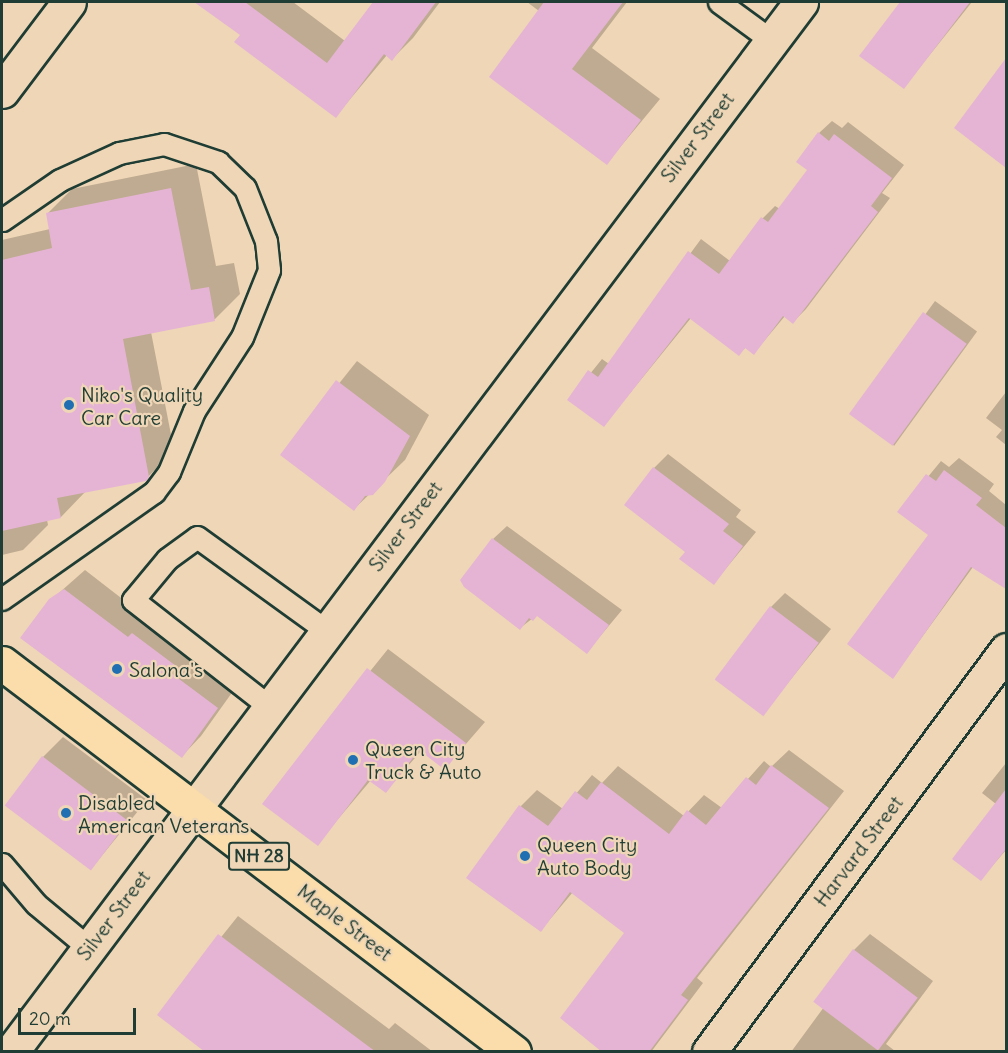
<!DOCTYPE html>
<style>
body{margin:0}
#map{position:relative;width:1008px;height:1053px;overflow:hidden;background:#efd6b6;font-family:Delius,sans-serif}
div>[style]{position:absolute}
.shadow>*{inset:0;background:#0003;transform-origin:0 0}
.building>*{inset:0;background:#e5b4d4;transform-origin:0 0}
.roads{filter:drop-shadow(2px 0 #1f3d34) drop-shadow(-2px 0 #1f3d34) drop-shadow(0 2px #1f3d34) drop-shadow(0 -2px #1f3d34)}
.lane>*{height:21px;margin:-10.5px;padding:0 10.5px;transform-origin:10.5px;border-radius:10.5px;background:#efd6b6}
.street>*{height:33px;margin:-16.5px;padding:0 16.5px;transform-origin:16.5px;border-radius:16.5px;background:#efd6b6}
.primary>*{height:33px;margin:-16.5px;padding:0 16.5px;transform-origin:16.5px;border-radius:16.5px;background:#faddab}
.dots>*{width:16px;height:16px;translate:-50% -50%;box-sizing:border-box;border:3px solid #efd6b6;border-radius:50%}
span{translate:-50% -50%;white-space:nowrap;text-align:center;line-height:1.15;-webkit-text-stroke:4.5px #efd6b6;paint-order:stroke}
.shield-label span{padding:2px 4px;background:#efd6b6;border:2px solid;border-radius:4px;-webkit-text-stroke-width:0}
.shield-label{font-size:18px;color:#1f3d34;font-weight:700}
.street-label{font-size:20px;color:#1f3d34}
.poi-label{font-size:20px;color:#1f3d34}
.left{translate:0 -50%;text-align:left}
.frame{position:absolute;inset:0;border:3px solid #1f3d34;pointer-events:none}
.scale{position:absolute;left:18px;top:1008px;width:118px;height:27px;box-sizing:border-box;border:3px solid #1f3d34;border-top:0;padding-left:8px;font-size:18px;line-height:21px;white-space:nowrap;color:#1f3d34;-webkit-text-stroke:4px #efd6b6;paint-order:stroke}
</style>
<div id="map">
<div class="shadow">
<div style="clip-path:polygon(196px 2px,293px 2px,345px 41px,375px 2px,440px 2px,413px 38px,392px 59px,387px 55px,336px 116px,242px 34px)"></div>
<div style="clip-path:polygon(527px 2px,627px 2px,592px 48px,660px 99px,607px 163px,539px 11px)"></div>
<div style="clip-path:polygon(902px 2px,972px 2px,904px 87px,861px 55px)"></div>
<div style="clip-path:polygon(1006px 61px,1006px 166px,956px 128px)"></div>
<div style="clip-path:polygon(832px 121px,842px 128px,848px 122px,904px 165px,882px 193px,890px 198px,806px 309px,793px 322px,785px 316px,754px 353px,746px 347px,739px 354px,691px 318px,604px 425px,569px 400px,602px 359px,609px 364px,701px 239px,730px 261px,763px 218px,775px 206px,780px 209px,810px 170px,819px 133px)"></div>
<div style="clip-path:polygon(196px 164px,216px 266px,234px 263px,240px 294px,215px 319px,151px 332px,174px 450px,145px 480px,86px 491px,61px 517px,47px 520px,48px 525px,23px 550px,2px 555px,2px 240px,50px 229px,47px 214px,72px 189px)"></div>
<div style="left:935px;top:301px;width:52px;height:141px;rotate:36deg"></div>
<div style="clip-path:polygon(357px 361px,429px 415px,405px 460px,354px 509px,282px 455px)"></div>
<div style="clip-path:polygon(1006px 392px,1006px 445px,996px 437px,1002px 430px,986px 418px)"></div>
<div style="clip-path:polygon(668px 454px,741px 510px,736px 517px,756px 532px,714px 583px,654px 468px)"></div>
<div style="clip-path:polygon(959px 458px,994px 484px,989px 491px,1006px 505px,1006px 573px,998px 581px,973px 567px,893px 677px,930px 534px,899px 512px,941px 461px,949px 467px)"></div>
<div style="clip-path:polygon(507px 526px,622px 610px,587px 652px,537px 615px,520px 628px,493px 539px)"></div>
<div style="clip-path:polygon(85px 570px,236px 687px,201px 736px,182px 756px,51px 600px)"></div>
<div style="clip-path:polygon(785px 593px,831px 629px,763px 714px,771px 607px)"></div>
<div style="clip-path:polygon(388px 649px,485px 722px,445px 768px,422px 750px,386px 791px,371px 780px,317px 844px,264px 803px)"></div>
<div style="clip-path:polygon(63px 737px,147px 800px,91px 869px,43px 757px)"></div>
<div style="clip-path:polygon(789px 750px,844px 791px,697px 978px,703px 983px,651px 1052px,606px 1052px,626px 932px,573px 892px,541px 930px,521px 806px,537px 790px,563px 809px,592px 775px,602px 783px,618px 766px,684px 816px,704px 795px,722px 808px,764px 761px,771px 767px)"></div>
<div style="clip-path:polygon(1006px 763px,1006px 850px,981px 879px,996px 804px,982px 793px)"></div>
<div style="clip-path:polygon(238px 916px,389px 1029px,395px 1023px,433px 1052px,208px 1052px,159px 1015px)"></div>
<div style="clip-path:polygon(870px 934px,933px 981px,886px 1044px,895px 1051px,791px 1052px,824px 1007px,854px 950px)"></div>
</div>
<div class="building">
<div style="clip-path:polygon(194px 2px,245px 2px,327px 63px,373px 2px,436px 2px,392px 61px,384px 54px,336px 118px,234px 42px,240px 35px)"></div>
<div style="clip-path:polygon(544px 2px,623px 2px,572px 69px,641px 120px,607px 165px,489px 77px)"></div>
<div style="clip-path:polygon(900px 2px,970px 2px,904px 89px,859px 56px)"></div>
<div style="clip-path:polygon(1006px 58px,1006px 168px,954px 128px)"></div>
<div style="clip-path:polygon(818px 132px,829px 141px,834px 134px,892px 178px,871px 206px,878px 212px,793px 324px,783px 316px,754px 355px,745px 348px,739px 356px,689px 318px,604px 427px,567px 400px,588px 370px,598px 377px,688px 251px,719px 274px,761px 217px,768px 222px,807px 170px,796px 162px)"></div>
<div style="clip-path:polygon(171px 188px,191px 290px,209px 287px,215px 321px,123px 339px,149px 477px,146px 481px,57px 498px,61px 518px,2px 531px,2px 260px,52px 248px,46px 213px)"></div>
<div style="left:923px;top:312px;width:54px;height:126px;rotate:36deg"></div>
<div style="clip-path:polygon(336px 380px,410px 436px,385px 482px,373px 495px,365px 496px,354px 511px,280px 455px)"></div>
<div style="clip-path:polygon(653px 467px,729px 524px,723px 531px,743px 546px,714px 585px,679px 559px,685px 552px,624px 505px)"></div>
<div style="clip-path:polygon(944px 470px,982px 498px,976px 505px,1006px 528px,1006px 589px,971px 567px,893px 679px,847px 644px,928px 535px,897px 512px,926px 474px,936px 481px)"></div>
<div style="clip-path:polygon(492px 538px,609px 625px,587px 654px,537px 616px,533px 621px,529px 618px,520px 630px,464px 587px,460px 580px)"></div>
<div style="clip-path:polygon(64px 589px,128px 637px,132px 633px,176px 666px,171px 673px,218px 708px,182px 758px,20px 638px,49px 599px)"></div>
<div style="left:770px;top:606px;width:61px;height:92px;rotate:37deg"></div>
<div style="clip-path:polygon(367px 668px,466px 743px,445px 770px,419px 750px,386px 793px,368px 780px,318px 846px,262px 804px)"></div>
<div style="left:42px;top:756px;width:108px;height:62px;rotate:37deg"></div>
<div style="clip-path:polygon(771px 765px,829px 808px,681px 995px,688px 1000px,649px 1052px,602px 1052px,560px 1018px,624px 933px,570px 892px,541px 932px,466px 878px,519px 805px,548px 826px,575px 791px,587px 800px,601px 782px,669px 834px,687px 810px,706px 825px,746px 777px,756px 785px)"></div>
<div style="clip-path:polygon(1006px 789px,1006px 849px,981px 881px,952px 859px)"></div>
<div style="clip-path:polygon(218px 934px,376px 1052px,205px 1052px,157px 1015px)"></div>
<div style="left:853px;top:949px;width:81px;height:66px;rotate:37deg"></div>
</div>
<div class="roads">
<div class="lane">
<div style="left:719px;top:2px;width:64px;rotate:36.2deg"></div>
<div style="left:2px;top:220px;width:70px;rotate:-34.6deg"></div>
<div style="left:60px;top:180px;width:65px;rotate:-24.6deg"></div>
<div style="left:119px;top:153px;width:46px;rotate:-11.3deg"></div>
<div style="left:164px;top:144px;width:57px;rotate:18.4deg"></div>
<div style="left:218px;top:162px;width:37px;rotate:44deg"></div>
<div style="left:245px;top:188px;width:57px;rotate:68.4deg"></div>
<div style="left:266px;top:241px;width:29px;rotate:84deg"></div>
<div style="left:269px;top:270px;width:72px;rotate:111.9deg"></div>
<div style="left:242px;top:337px;width:88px;rotate:123deg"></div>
<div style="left:194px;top:411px;width:66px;rotate:112.3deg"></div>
<div style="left:169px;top:472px;width:25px;rotate:127deg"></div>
<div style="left:154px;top:492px;width:186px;rotate:144.9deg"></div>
<div style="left:270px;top:707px;width:174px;rotate:-142deg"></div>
<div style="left:133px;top:600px;width:53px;rotate:-50.3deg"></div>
<div style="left:167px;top:559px;width:37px;rotate:-36deg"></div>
<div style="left:197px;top:537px;width:160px;rotate:35.9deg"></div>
<div style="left:2px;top:864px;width:52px;rotate:49.6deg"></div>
<div style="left:36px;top:904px;width:69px;rotate:39.7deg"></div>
</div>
<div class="street">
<div style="left:2px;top:91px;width:111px;rotate:-53deg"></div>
<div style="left:11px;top:1052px;width:1314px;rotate:-53.04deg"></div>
<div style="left:709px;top:1052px;width:500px;rotate:-53.5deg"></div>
</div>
<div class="primary">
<div style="left:2px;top:663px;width:643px;rotate:37.23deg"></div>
</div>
</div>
<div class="dots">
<div style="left:69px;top:405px;background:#1f6fb2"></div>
<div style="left:117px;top:669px;background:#1f6fb2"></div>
<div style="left:353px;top:760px;background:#1f6fb2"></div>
<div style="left:66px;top:813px;background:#1f6fb2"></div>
<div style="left:525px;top:856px;background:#1f6fb2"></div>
</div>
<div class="shield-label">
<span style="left:259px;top:856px">NH 28</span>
</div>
<div class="street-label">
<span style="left:697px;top:137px;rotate:-53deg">Silver Street</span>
<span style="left:405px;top:526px;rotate:-53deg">Silver Street</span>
<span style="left:858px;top:851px;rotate:-53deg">Harvard Street</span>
<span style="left:113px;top:915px;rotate:-53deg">Silver Street</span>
<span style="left:345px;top:922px;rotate:37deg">Maple Street</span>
</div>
<div class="poi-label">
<span class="left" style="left:81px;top:406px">Niko's Quality<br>Car Care</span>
<span class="left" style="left:129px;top:669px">Salona's</span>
<span class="left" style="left:365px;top:760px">Queen City<br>Truck &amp; Auto</span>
<span class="left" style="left:78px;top:814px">Disabled<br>American Veterans</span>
<span class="left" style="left:537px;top:856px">Queen City<br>Auto Body</span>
</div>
<div class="frame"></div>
<div class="scale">20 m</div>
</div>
